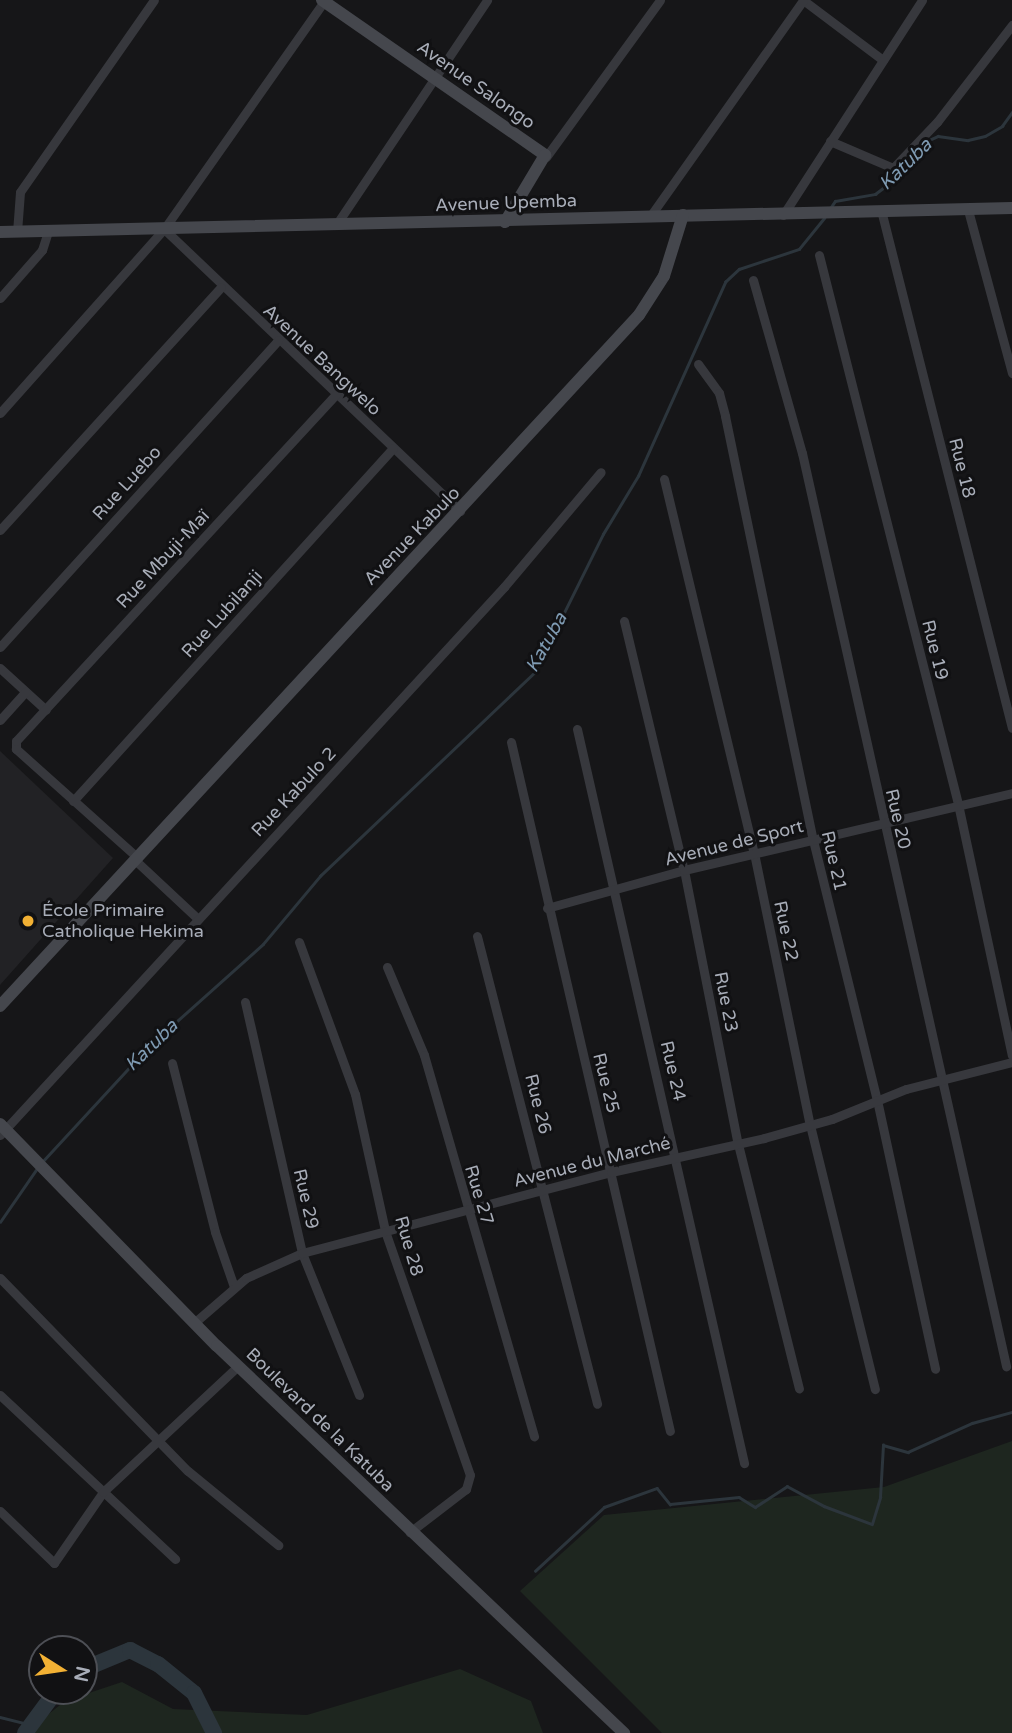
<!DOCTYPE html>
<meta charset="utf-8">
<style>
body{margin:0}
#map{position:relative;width:1012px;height:1733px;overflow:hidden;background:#161618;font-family:"Varela Round",sans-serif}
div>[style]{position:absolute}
.built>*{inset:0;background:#222225}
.green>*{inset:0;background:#1e261f}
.stream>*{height:2.5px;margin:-1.25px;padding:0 1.25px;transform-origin:1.25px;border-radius:1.25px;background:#2c353c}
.river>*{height:16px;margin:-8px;padding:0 8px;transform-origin:8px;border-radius:8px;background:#2c353c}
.street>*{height:9px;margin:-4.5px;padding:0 4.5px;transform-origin:4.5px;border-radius:4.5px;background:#37383d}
.secondary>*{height:12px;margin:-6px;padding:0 6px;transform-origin:6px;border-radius:6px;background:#45474d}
.dots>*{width:19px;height:19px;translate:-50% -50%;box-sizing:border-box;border:4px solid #111113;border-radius:50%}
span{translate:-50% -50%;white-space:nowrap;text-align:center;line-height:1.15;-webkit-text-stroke:6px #111113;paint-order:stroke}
.street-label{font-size:18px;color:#a8adb8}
.poi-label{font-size:18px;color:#a8adb8}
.left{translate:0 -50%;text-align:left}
.water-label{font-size:19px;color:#7f9bb3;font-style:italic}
.north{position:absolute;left:28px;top:1635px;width:70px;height:70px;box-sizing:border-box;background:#111113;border:2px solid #4d4f55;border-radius:50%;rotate:102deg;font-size:19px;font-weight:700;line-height:28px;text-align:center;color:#a8adb8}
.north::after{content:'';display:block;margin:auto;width:24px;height:32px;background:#f2b134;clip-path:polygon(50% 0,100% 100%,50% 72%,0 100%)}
</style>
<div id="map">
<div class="built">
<div style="clip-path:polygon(0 751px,113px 858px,0 985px)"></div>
</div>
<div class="green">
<div style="clip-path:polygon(1012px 1441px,1012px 1733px,662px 1733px,520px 1591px,604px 1515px,884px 1487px)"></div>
<div style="clip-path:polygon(460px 1669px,531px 1701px,543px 1733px,25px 1733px,65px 1701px,122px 1682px,173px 1709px,307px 1715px)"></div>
</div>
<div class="stream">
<div style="left:831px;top:207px;width:7px;rotate:-56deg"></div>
<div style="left:835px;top:201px;width:41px;rotate:-9.9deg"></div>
<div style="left:875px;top:194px;width:34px;rotate:-37deg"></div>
<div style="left:902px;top:174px;width:39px;rotate:-54deg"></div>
<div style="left:925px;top:142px;width:14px;rotate:-25deg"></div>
<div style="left:938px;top:136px;width:30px;rotate:8deg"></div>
<div style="left:968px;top:140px;width:17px;rotate:-13deg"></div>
<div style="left:985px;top:136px;width:20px;rotate:-30deg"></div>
<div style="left:1002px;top:126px;width:17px;rotate:-54deg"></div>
<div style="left:42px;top:1162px;width:156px;rotate:-47.3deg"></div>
<div style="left:148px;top:1047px;width:154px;rotate:-41.8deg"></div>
<div style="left:263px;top:944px;width:89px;rotate:-50deg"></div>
<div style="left:320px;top:876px;width:295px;rotate:-43.5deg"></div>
<div style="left:534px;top:673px;width:155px;rotate:-63.6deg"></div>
<div style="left:603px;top:534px;width:68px;rotate:-58.9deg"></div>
<div style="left:638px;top:476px;width:213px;rotate:-65.8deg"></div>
<div style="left:725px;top:282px;width:19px;rotate:-43deg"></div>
<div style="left:739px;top:269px;width:63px;rotate:-18.4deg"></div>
<div style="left:799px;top:249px;width:40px;rotate:-51deg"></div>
<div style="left:0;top:1222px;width:67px;rotate:-55.4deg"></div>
<div style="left:535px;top:1571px;width:94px;rotate:-42.8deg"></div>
<div style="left:604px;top:1507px;width:56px;rotate:-19.7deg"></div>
<div style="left:657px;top:1488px;width:21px;rotate:51deg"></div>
<div style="left:670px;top:1504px;width:69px;rotate:-5.8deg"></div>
<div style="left:739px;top:1497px;width:19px;rotate:32deg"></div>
<div style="left:755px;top:1507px;width:38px;rotate:-33deg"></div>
<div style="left:787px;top:1486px;width:42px;rotate:28.4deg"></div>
<div style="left:824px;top:1506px;width:51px;rotate:20.6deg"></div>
<div style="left:872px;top:1524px;width:28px;rotate:-73deg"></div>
<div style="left:880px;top:1497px;width:52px;rotate:-86.7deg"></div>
<div style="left:883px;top:1445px;width:26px;rotate:16deg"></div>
<div style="left:908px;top:1452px;width:70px;rotate:-24.4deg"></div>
<div style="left:972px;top:1423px;width:41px;rotate:-15.4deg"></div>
<div style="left:0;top:1717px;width:32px;rotate:14deg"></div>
</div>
<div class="river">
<div style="left:84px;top:1669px;width:50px;rotate:-22.4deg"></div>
<div style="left:130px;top:1650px;width:31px;rotate:27deg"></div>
<div style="left:158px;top:1664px;width:46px;rotate:38.9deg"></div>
<div style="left:194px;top:1693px;width:45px;rotate:63.4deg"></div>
<div style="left:25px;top:1733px;width:52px;rotate:-53.6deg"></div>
</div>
<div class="street">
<div style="left:803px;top:0;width:100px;rotate:36.9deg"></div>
<div style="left:830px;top:141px;width:69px;rotate:23.2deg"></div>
<div style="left:893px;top:168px;width:64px;rotate:-46.3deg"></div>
<div style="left:937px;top:122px;width:123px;rotate:-52.3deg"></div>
<div style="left:546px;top:157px;width:194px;rotate:-54deg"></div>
<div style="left:968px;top:210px;width:169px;rotate:74.9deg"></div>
<div style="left:882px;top:214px;width:530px;rotate:75.81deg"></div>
<div style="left:651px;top:215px;width:263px;rotate:-54.7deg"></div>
<div style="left:783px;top:215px;width:256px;rotate:-57.1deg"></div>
<div style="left:336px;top:225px;width:271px;rotate:-56.1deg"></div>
<div style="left:164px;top:229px;width:409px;rotate:43.6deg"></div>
<div style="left:17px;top:232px;width:40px;rotate:-85.7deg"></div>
<div style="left:20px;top:192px;width:234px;rotate:-55.1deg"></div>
<div style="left:819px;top:255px;width:566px;rotate:75.79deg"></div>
<div style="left:958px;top:804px;width:257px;rotate:77.9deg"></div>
<div style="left:753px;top:280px;width:180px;rotate:74.2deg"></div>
<div style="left:802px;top:453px;width:936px;rotate:77.4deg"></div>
<div style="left:0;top:298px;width:64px;rotate:-48.8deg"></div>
<div style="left:42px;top:250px;width:19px;rotate:-72deg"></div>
<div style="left:698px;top:364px;width:36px;rotate:54deg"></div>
<div style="left:719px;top:393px;width:24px;rotate:75deg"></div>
<div style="left:725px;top:416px;width:433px;rotate:78.3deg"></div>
<div style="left:813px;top:840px;width:268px;rotate:76.2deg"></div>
<div style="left:877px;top:1100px;width:275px;rotate:77.8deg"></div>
<div style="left:0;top:413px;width:246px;rotate:-48.3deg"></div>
<div style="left:164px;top:229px;width:280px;rotate:-54.9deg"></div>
<div style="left:664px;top:479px;width:385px;rotate:76.5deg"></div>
<div style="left:754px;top:853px;width:278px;rotate:78.4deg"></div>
<div style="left:810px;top:1125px;width:272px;rotate:76.2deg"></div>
<div style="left:0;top:530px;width:328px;rotate:-47.7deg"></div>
<div style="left:624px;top:621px;width:256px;rotate:76.5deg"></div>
<div style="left:684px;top:870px;width:279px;rotate:78.9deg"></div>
<div style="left:738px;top:1144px;width:252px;rotate:76deg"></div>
<div style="left:0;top:647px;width:414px;rotate:-47.8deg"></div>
<div style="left:0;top:668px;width:62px;rotate:42.4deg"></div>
<div style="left:0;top:720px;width:38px;rotate:-48deg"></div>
<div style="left:577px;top:729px;width:753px;rotate:77.18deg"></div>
<div style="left:511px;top:742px;width:707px;rotate:77.01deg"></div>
<div style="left:73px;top:801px;width:476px;rotate:-47.8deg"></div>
<div style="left:138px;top:858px;width:164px;rotate:-138.2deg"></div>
<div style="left:16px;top:749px;width:8px;rotate:-90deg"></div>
<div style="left:16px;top:741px;width:472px;rotate:-47.3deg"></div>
<div style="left:136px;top:861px;width:85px;rotate:43.1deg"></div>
<div style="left:547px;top:908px;width:142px;rotate:-15.5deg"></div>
<div style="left:684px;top:870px;width:337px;rotate:-13.2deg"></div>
<div style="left:477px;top:936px;width:483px;rotate:75.6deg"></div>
<div style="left:299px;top:942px;width:162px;rotate:69.8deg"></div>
<div style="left:355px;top:1094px;width:140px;rotate:77.6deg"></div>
<div style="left:385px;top:1231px;width:258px;rotate:70.8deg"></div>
<div style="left:470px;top:1475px;width:15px;rotate:106deg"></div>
<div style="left:466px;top:1489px;width:71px;rotate:142.5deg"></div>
<div style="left:387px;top:967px;width:95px;rotate:67.2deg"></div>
<div style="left:424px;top:1055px;width:397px;rotate:73.9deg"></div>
<div style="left:245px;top:1002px;width:257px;rotate:77.2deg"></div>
<div style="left:302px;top:1253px;width:153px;rotate:68.1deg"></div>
<div style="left:172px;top:1063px;width:174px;rotate:75.7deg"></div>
<div style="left:215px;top:1232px;width:58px;rotate:70.9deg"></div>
<div style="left:0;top:1135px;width:745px;rotate:-47.4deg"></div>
<div style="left:504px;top:587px;width:150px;rotate:-49.9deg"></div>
<div style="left:0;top:1278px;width:269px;rotate:45.8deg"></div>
<div style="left:188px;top:1471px;width:117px;rotate:39.4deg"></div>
<div style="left:194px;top:1323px;width:69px;rotate:-40.9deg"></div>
<div style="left:246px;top:1278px;width:61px;rotate:-24.1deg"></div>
<div style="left:302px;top:1253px;width:319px;rotate:-14.7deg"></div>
<div style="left:611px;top:1172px;width:157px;rotate:-12.5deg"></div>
<div style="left:764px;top:1138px;width:71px;rotate:-15.6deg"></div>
<div style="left:832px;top:1119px;width:80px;rotate:-22.1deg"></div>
<div style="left:906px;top:1089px;width:109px;rotate:-14.3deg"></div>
<div style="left:0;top:1395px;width:240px;rotate:43.1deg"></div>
<div style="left:0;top:1511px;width:75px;rotate:43.9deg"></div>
<div style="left:54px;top:1563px;width:86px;rotate:-55.4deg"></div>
<div style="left:103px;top:1492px;width:185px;rotate:-43deg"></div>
</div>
<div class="secondary">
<div style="left:322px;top:0;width:272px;rotate:34.8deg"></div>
<div style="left:545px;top:155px;width:78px;rotate:120.8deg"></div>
<div style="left:0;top:232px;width:1012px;rotate:-1.36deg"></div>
<div style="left:0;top:1006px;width:941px;rotate:-47.24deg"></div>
<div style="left:639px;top:315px;width:46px;rotate:-57.3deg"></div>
<div style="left:664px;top:276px;width:64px;rotate:-72.7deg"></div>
<div style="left:0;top:1124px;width:310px;rotate:45.7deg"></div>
<div style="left:217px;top:1346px;width:562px;rotate:43.56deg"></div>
</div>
<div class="dots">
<div style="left:28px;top:921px;background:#f2b134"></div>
</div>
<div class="street-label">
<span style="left:476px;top:85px;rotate:35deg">Avenue Salongo</span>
<span style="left:506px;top:203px;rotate:-2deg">Avenue Upemba</span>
<span style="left:322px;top:360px;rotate:43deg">Avenue Bangwelo</span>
<span style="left:962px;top:468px;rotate:76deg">Rue 18</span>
<span style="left:127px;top:483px;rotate:-48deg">Rue Luebo</span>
<span style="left:412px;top:536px;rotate:-46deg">Avenue Kabulo</span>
<span style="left:163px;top:559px;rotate:-47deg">Rue Mbuji-Maï</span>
<span style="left:222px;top:614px;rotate:-48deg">Rue Lubilanji</span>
<span style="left:935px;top:650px;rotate:76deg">Rue 19</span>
<span style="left:294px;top:792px;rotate:-47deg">Rue Kabulo 2</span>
<span style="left:898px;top:819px;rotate:77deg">Rue 20</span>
<span style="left:734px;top:843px;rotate:-14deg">Avenue de Sport</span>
<span style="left:834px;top:861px;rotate:77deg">Rue 21</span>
<span style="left:786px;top:931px;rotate:78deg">Rue 22</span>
<span style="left:726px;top:1002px;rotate:79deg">Rue 23</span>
<span style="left:673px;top:1071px;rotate:77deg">Rue 24</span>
<span style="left:606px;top:1083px;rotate:76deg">Rue 25</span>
<span style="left:538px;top:1104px;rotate:76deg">Rue 26</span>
<span style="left:592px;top:1162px;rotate:-14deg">Avenue du Marché</span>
<span style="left:479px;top:1195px;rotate:73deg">Rue 27</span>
<span style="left:306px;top:1199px;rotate:77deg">Rue 29</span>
<span style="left:409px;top:1246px;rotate:74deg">Rue 28</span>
<span style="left:320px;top:1420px;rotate:44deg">Boulevard de la Katuba</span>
</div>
<div class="poi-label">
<span class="left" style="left:42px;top:921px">École Primaire<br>Catholique Hekima</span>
</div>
<div class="water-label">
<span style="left:906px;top:165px;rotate:-44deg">Katuba</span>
<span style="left:547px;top:643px;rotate:-61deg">Katuba</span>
<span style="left:152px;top:1046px;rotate:-44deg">Katuba</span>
</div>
<div class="north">N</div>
</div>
